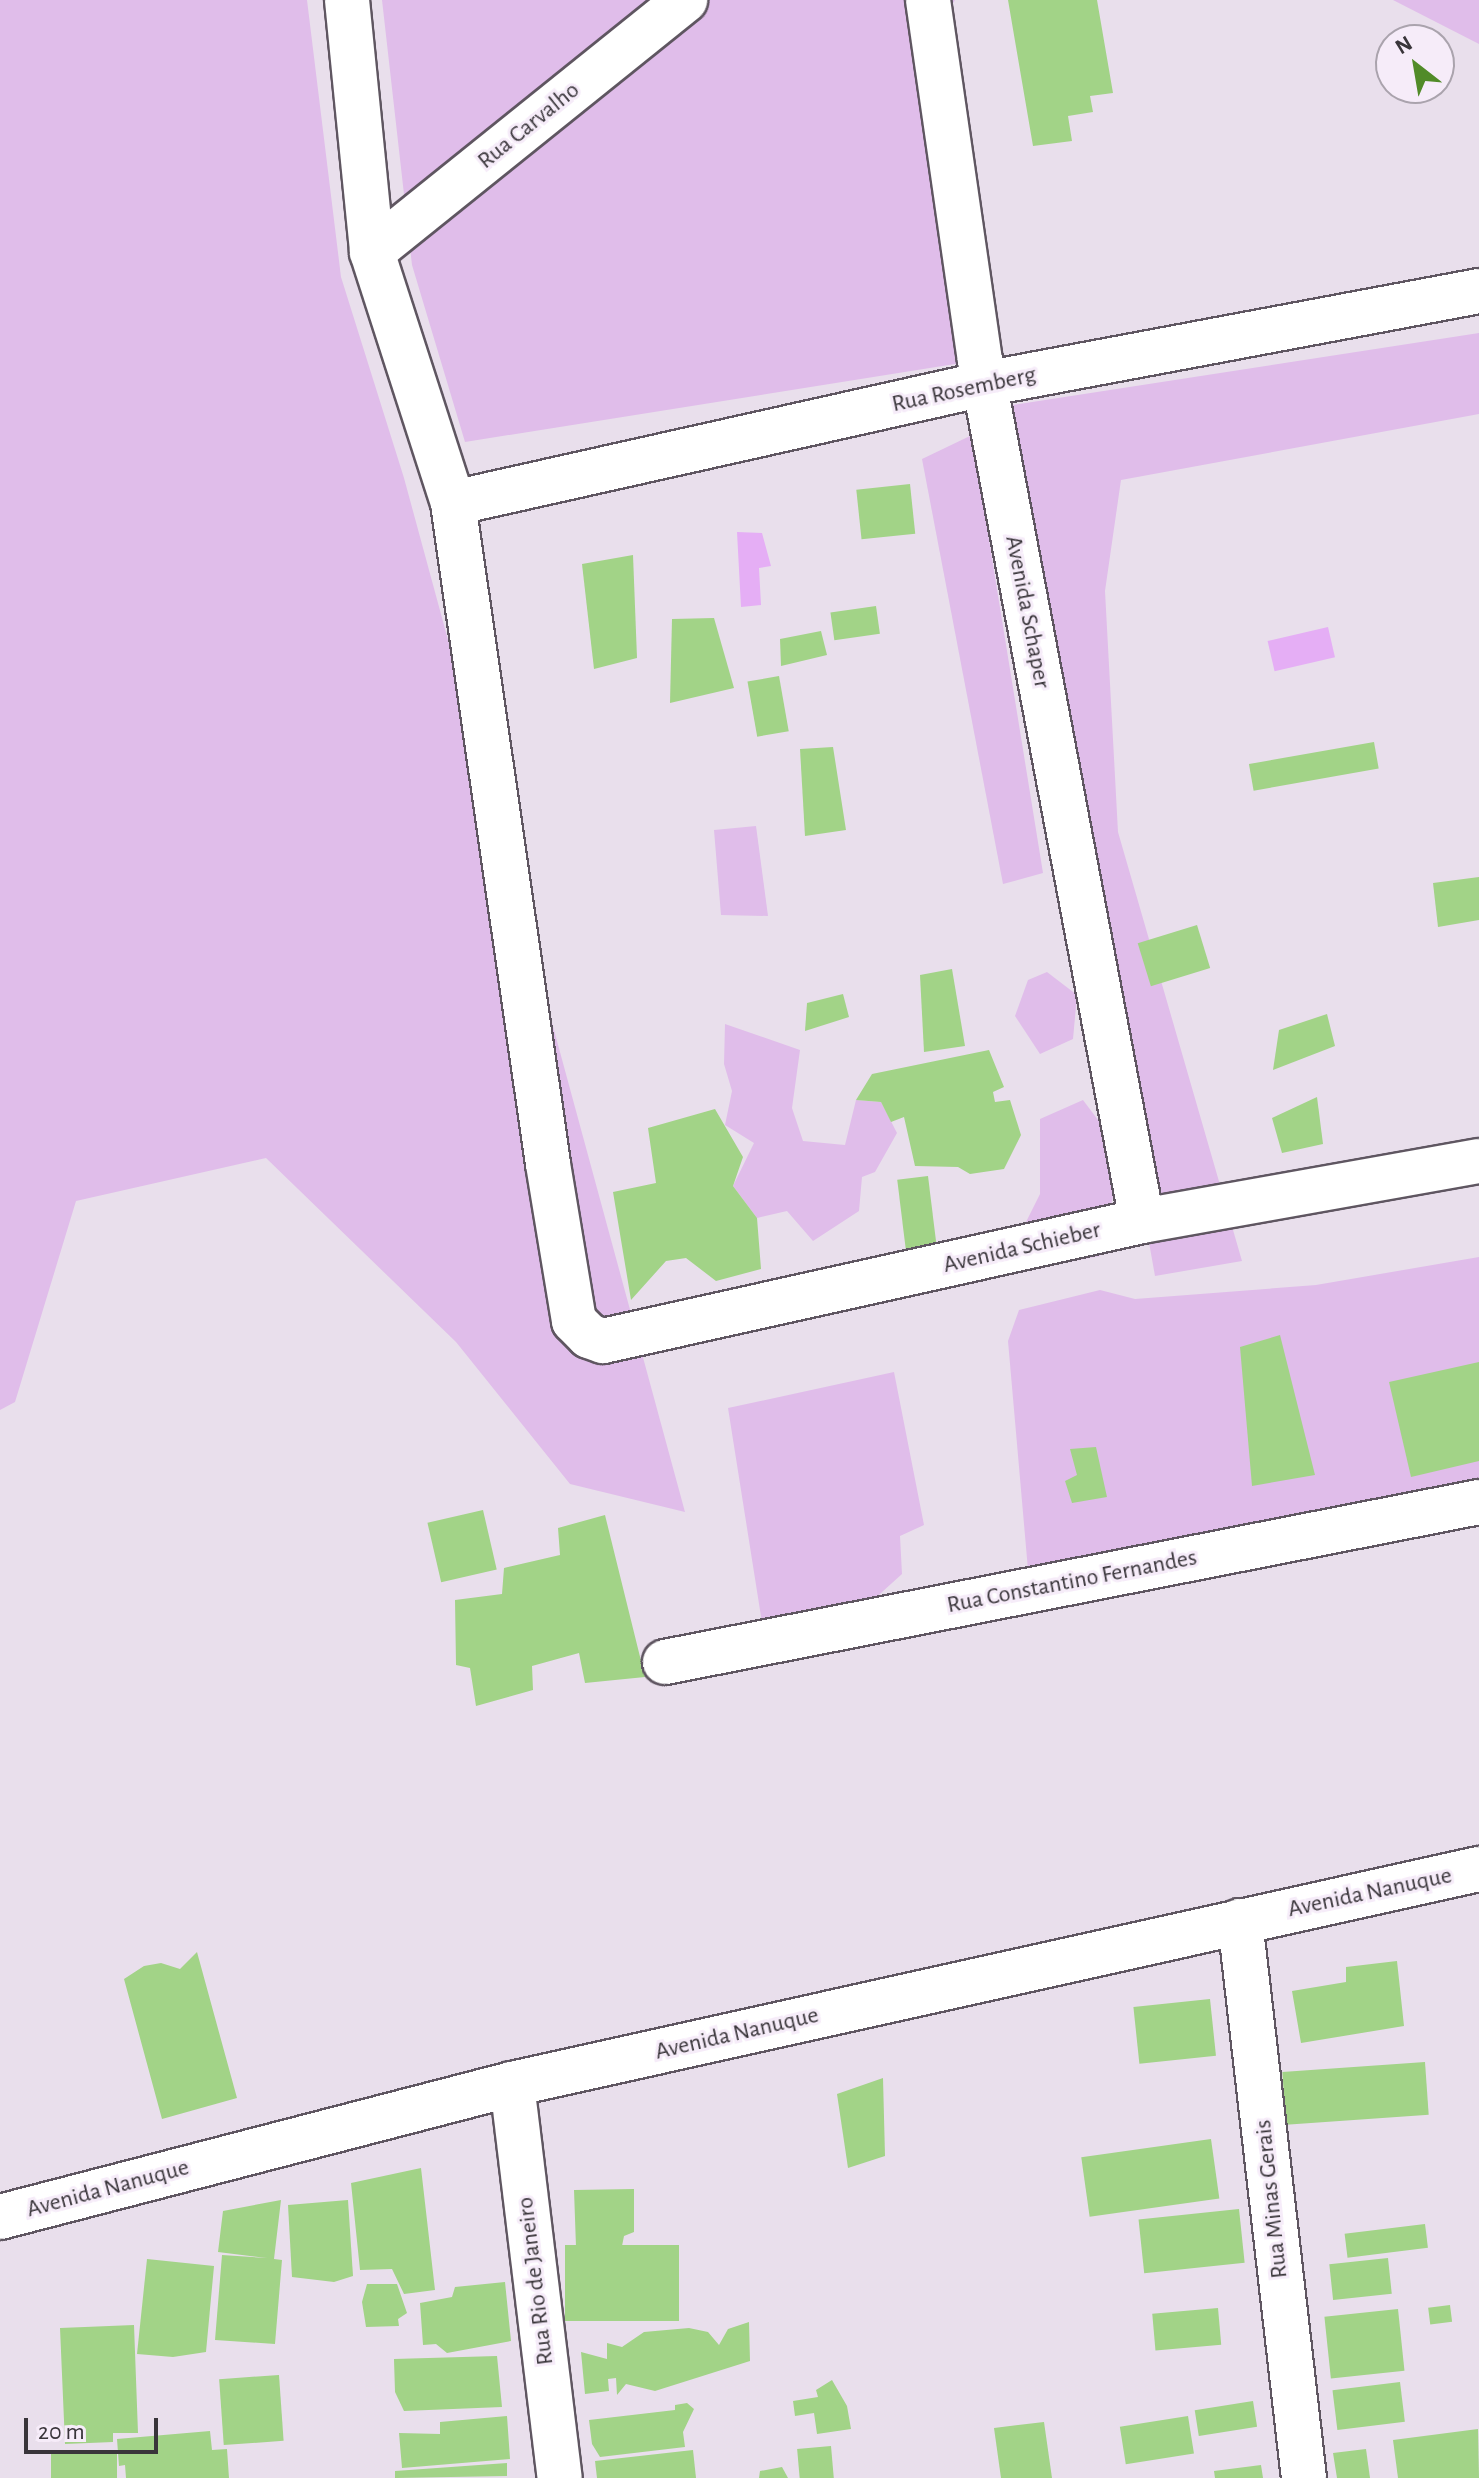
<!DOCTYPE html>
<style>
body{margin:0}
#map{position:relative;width:1479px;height:2478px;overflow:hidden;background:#e9dfec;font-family:"Alegreya Sans",sans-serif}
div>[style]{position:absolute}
.green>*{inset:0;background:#e0bdea}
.water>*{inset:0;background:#e5aef5;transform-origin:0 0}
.building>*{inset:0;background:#a2d387;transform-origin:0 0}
.roads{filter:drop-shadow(2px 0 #5f5661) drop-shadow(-2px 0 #5f5661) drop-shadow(0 2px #5f5661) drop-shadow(0 -2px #5f5661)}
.minor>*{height:44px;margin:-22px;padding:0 22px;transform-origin:22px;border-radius:22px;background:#fff}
.secondary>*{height:44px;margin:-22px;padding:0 22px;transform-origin:22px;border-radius:22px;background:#fff}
span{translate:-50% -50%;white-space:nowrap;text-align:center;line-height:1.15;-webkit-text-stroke:6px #f6ecf9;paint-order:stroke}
.street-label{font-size:24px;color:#39353a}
.north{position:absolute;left:1375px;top:24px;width:80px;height:80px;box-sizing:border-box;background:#f6ecf9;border:2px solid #aaa3ad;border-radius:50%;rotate:329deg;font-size:22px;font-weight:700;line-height:32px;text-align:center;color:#39353a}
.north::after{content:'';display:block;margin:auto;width:28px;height:36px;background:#518b28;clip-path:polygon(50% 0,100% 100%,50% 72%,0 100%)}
.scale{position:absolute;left:24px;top:2418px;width:134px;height:36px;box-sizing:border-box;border:4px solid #39353a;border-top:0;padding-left:10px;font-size:24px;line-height:28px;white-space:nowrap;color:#39353a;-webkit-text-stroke:6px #f6ecf9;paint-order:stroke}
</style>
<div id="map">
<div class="green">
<div style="clip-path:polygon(0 0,307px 0,341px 277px,404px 478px,685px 1512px,570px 1484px,456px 1342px,266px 1158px,76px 1201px,15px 1402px,0 1410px)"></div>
<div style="clip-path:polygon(382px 0,955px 0,950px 8px,980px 360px,465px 442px,412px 265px)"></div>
<div style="clip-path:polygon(1393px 0,1479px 0,1479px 44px)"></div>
<div style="clip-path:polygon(1479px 333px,1479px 414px,1121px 480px,1105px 591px,1118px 832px,1242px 1261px,1155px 1276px,1000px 407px)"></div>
<div style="clip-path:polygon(972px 435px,1043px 873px,1003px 884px,922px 459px)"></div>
<div style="clip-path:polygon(756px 826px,768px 916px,721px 915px,714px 830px)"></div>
<div style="clip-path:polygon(1047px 972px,1077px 995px,1073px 1039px,1040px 1054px,1015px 1016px,1028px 980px)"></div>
<div style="clip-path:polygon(725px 1024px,800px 1050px,792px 1108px,803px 1141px,845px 1145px,856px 1100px,881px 1102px,897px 1133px,875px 1172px,862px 1177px,859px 1211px,813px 1241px,787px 1211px,757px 1218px,733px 1186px,754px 1143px,725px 1125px,732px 1091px,724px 1064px)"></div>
<div style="clip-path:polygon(1083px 1100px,1104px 1128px,1114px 1191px,1100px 1256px,1031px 1269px,1024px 1226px,1040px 1194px,1040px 1119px)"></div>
<div style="clip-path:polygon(1479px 1257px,1479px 1486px,1028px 1570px,1008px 1341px,1019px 1310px,1100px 1290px,1135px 1299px,1316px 1285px)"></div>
<div style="clip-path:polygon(894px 1372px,924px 1525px,900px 1536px,902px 1574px,861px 1611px,763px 1629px,728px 1408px)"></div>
</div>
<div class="water">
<div style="clip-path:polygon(737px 532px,762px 533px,771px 566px,759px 568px,761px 605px,741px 607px)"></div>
<div style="left:1328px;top:627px;width:31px;height:62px;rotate:77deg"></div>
</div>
<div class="building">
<div style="clip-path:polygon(1008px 0,1097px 0,1113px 93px,1090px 96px,1093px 112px,1068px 116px,1072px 141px,1033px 146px)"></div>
<div style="left:910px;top:484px;width:50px;height:54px;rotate:84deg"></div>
<div style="clip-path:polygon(633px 555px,637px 658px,594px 669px,582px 564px)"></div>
<div style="left:876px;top:606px;width:28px;height:46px;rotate:82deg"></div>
<div style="clip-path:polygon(714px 618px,734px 688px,670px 703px,672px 619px)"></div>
<div style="clip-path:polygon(821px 631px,827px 655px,781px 666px,780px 639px)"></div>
<div style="left:779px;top:676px;width:56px;height:32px;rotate:80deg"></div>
<div style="left:1374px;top:742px;width:27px;height:127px;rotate:80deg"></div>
<div style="clip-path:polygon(833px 747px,846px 830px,805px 836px,800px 749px)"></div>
<div style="clip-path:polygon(1479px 877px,1479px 920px,1438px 927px,1433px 883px)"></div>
<div style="left:1197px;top:925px;width:45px;height:62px;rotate:73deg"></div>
<div style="clip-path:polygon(952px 969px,965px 1046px,924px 1052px,920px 975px)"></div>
<div style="clip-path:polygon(843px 994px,849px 1017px,805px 1031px,807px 1003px)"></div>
<div style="clip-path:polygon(1327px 1014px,1335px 1046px,1273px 1070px,1279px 1030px)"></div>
<div style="clip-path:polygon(989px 1050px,1004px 1087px,993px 1092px,995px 1102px,1010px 1100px,1021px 1135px,1004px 1169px,970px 1174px,958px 1167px,915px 1166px,904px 1117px,891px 1122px,881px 1102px,856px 1100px,872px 1074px)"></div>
<div style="clip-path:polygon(1317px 1097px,1323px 1144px,1282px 1153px,1272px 1118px)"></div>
<div style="clip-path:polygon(715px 1109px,743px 1157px,733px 1186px,757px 1218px,761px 1269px,716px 1281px,686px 1258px,666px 1261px,631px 1300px,613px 1192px,656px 1183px,648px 1128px)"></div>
<div style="left:928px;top:1176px;width:71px;height:31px;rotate:83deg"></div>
<div style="clip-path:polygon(1280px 1335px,1315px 1475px,1252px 1486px,1240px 1347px)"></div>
<div style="clip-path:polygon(1479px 1362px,1479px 1461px,1411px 1477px,1389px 1382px)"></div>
<div style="clip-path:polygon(1096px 1447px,1107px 1497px,1072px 1503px,1065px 1481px,1077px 1475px,1070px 1449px)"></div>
<div style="left:483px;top:1510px;width:61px;height:57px;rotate:77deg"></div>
<div style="clip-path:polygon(605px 1515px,645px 1677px,585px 1683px,579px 1653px,532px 1666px,533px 1690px,476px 1706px,470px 1668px,456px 1665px,455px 1600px,502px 1594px,504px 1568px,560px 1555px,558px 1528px)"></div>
<div style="clip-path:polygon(197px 1952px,237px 2098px,162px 2119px,124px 1979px,144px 1966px,161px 1963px,180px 1969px)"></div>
<div style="clip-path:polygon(1397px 1961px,1404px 2026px,1301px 2043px,1292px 1991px,1346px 1982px,1346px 1967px)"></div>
<div style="left:1210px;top:1999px;width:57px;height:77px;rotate:84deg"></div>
<div style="left:1425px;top:2062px;width:53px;height:143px;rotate:86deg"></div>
<div style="clip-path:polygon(883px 2078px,885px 2156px,848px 2168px,837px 2094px)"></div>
<div style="left:1211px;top:2139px;width:60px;height:131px;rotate:82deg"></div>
<div style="clip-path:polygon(421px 2168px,435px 2290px,404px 2294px,392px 2269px,360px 2270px,351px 2183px)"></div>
<div style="clip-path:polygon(634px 2189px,634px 2232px,624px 2236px,622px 2246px,576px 2247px,574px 2190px)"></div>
<div style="clip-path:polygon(281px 2200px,274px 2259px,282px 2260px,275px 2344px,215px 2340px,222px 2255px,267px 2258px,218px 2252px,223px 2211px)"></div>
<div style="clip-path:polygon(348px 2200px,353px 2276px,334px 2282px,292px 2277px,288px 2205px)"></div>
<div style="left:1239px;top:2209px;width:54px;height:101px;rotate:84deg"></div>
<div style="left:1425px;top:2224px;width:24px;height:81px;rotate:83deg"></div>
<div style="left:679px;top:2245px;width:76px;height:114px;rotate:90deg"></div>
<div style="left:1388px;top:2258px;width:36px;height:59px;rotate:84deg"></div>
<div style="clip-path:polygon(147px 2259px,214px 2266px,206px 2352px,173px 2357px,137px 2354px)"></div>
<div style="clip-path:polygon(505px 2282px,511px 2341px,447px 2353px,436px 2344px,423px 2345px,420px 2303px,452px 2297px,455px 2287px)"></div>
<div style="clip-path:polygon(367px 2284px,397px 2284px,407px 2313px,398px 2319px,399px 2326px,366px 2327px,362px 2302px)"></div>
<div style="left:1450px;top:2305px;width:17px;height:22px;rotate:83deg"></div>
<div style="left:1218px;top:2308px;width:37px;height:66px;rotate:85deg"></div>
<div style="left:1398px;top:2309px;width:62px;height:74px;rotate:84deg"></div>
<div style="clip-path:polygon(749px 2322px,750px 2361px,655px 2391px,626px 2384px,617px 2395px,616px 2378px,608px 2379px,609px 2391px,585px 2394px,581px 2352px,607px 2359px,607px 2343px,622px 2347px,644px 2332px,689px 2328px,708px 2332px,719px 2345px,728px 2329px)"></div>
<div style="clip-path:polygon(134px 2325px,138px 2433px,113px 2433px,113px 2442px,65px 2444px,60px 2328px)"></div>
<div style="clip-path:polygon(497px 2356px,502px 2407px,404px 2411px,395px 2392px,394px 2359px)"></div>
<div style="left:279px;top:2375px;width:66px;height:60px;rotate:86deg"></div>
<div style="clip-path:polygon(832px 2380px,847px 2406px,851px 2429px,817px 2434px,814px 2413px,795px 2416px,793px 2401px,818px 2397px,816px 2390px)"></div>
<div style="left:1400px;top:2382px;width:40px;height:68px;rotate:83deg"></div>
<div style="left:1253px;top:2401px;width:26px;height:59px;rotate:81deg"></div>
<div style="clip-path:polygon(687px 2403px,694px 2409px,683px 2432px,685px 2447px,600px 2457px,592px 2444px,589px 2420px,675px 2410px,675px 2405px)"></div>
<div style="clip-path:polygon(507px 2416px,510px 2459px,402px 2468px,399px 2433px,440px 2434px,440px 2422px)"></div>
<div style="left:1188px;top:2416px;width:38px;height:69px;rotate:81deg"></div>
<div style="clip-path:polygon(1044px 2422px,1052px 2478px,1001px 2478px,994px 2428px)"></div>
<div style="clip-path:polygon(1478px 2429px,1479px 2478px,1398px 2478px,1393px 2440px)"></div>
<div style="clip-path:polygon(210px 2431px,212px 2450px,227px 2449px,229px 2478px,126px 2478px,125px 2465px,119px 2466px,117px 2439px)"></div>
<div style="left:831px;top:2446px;width:32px;height:34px;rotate:85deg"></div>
<div style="clip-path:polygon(1366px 2449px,1370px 2478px,1337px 2478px,1333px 2453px)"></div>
<div style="clip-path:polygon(693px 2450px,696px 2478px,597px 2478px,595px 2461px)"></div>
<div style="left:51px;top:2453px;width:66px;height:25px"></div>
<div style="clip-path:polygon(507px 2463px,507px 2476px,395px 2478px,395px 2471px)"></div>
<div style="clip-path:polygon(1261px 2465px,1263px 2478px,1215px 2478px,1214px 2471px)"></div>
<div style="clip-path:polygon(782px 2467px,788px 2478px,759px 2478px,760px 2471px)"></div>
</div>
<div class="roads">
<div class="minor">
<div style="left:347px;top:0;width:253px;rotate:84.3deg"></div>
<div style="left:372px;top:252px;width:264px;rotate:72.1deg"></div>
<div style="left:453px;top:503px;width:668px;rotate:81.82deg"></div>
<div style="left:548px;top:1164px;width:159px;rotate:80.6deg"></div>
<div style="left:574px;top:1321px;width:21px;rotate:45deg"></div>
<div style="left:589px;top:1336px;width:15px;rotate:20deg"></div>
<div style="left:603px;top:1341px;width:552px;rotate:-12.55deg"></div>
<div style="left:1142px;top:1221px;width:342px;rotate:-10.1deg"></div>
<div style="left:928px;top:0;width:364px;rotate:81.8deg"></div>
<div style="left:980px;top:360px;width:876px;rotate:79.34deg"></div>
<div style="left:372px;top:252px;width:402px;rotate:-38.8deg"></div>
<div style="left:453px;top:503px;width:544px;rotate:-12.63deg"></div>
<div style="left:984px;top:384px;width:504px;rotate:-10.64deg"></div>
<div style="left:665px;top:1662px;width:830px;rotate:-11.12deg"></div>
<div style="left:1240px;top:1921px;width:561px;rotate:83.45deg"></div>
<div style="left:512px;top:2084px;width:397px;rotate:83.1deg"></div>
</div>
<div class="secondary">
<div style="left:0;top:2217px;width:529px;rotate:-14.56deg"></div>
<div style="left:512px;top:2084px;width:991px;rotate:-12.54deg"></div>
</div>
</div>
<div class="street-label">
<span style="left:529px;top:126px;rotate:-39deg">Rua Carvalho</span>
<span style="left:964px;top:390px;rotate:-12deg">Rua Rosemberg</span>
<span style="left:1027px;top:612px;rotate:79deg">Avenida Schaper</span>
<span style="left:1022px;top:1248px;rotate:-13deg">Avenida Schieber</span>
<span style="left:1072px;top:1582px;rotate:-11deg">Rua Constantino Fernandes</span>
<span style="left:1370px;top:1893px;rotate:-12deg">Avenida Nanuque</span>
<span style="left:737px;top:2034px;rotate:-13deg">Avenida Nanuque</span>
<span style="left:108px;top:2189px;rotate:-15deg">Avenida Nanuque</span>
<span style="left:1272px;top:2199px;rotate:-96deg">Rua Minas Gerais</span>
<span style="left:536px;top:2281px;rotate:-97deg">Rua Rio de Janeiro</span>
</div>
<div class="north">N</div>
<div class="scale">20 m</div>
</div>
